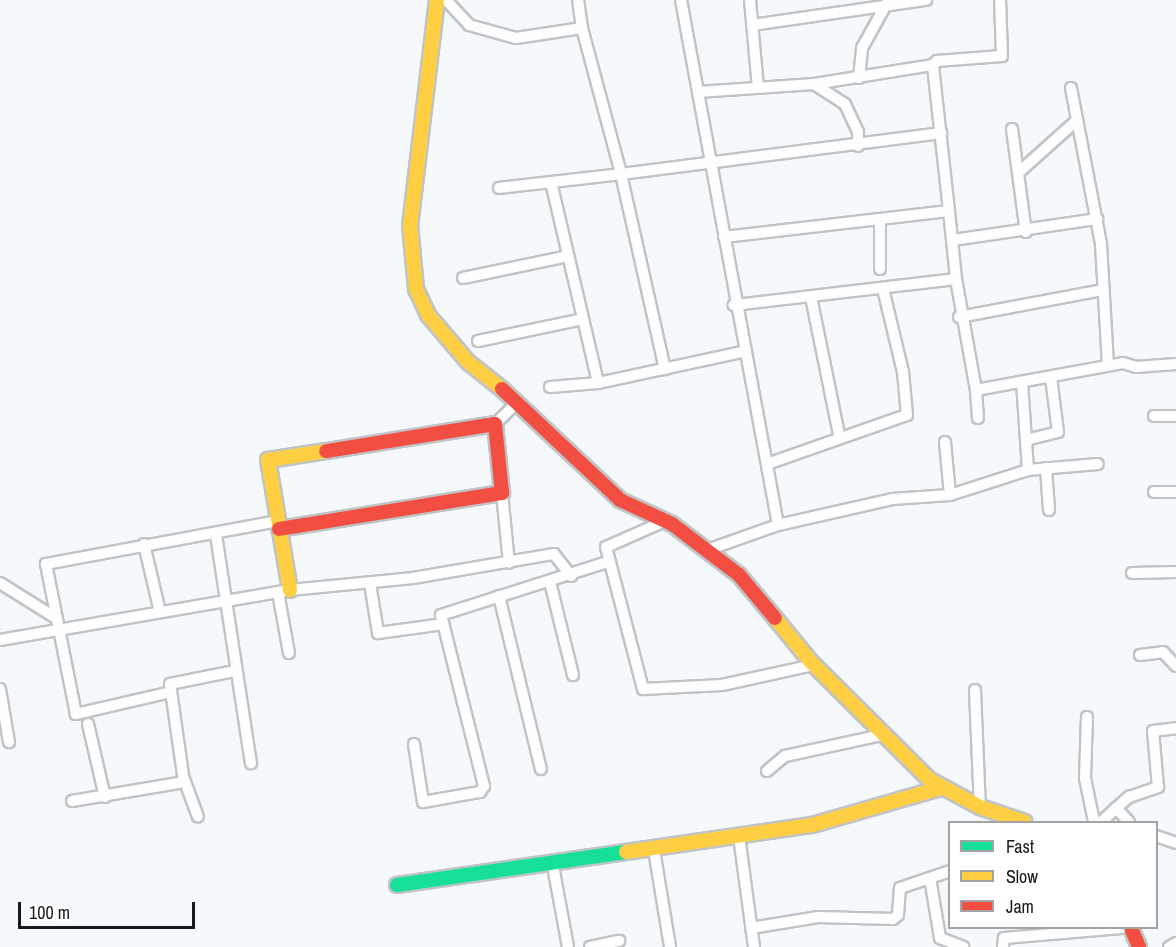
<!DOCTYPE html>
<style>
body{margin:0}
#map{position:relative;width:1176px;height:947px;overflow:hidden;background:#f6f9fc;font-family:"Archivo Narrow",sans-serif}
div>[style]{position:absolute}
.roads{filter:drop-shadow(2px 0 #c1c4c7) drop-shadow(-2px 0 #c1c4c7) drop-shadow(0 2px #c1c4c7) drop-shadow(0 -2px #c1c4c7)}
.street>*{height:10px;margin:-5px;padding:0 5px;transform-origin:5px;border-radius:5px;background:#fefeff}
.fast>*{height:14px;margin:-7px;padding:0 7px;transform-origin:7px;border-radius:7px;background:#16e098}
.slow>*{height:14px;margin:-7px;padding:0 7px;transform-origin:7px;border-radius:7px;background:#ffcf43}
.jam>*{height:14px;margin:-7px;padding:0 7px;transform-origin:7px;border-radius:7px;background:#f24e42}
span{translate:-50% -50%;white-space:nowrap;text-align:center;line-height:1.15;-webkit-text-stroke:5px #fff;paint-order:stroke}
.legend{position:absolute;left:948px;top:821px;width:210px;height:108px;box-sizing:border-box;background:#fff;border:2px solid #a2a3a4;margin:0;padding:8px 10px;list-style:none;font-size:18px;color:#17191b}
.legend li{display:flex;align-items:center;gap:12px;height:30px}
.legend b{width:30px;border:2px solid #a2a3a4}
.scale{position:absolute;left:18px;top:902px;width:177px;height:27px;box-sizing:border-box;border:3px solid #17191b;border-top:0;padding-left:8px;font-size:18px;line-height:21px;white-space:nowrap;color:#17191b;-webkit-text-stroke:4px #fff;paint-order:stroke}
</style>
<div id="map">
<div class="roads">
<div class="street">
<div style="left:446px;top:0;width:34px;rotate:47deg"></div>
<div style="left:469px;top:25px;width:49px;rotate:15.5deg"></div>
<div style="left:516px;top:38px;width:67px;rotate:-8.6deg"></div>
<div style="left:582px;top:28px;width:28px;rotate:-98deg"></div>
<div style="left:681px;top:0;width:534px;rotate:79.53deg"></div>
<div style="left:750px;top:0;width:88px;rotate:84.8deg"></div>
<div style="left:752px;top:25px;width:176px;rotate:-8.2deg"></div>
<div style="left:582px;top:28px;width:151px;rotate:75deg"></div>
<div style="left:621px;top:174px;width:323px;rotate:-7.3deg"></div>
<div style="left:859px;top:78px;width:30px;rotate:-84deg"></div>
<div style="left:862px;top:48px;width:51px;rotate:-60.9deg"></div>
<div style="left:814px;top:84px;width:121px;rotate:-9.1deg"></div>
<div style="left:1071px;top:88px;width:159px;rotate:79.1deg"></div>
<div style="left:1101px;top:244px;width:122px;rotate:86.7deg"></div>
<div style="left:698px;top:92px;width:116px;rotate:-3.9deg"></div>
<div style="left:814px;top:84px;width:37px;rotate:33deg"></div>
<div style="left:845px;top:104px;width:31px;rotate:65deg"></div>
<div style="left:858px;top:132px;width:14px;rotate:90deg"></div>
<div style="left:1012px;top:129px;width:104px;rotate:82.3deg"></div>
<div style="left:1018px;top:173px;width:76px;rotate:-41.8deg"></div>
<div style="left:551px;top:182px;width:206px;rotate:76.8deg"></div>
<div style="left:499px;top:188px;width:123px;rotate:-6.5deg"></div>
<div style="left:621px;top:174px;width:200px;rotate:77.3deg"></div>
<div style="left:949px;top:211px;width:147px;rotate:-96.3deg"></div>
<div style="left:933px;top:65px;width:6px;rotate:-45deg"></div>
<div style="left:937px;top:61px;width:65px;rotate:-4.4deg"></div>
<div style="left:1002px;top:56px;width:56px;rotate:-92deg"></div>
<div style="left:880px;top:219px;width:50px;rotate:90deg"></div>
<div style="left:724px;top:237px;width:226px;rotate:-6.6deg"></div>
<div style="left:949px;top:211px;width:68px;rotate:84.1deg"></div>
<div style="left:956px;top:279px;width:224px;rotate:173.3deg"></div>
<div style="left:953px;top:240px;width:146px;rotate:-8.3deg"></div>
<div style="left:463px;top:278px;width:107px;rotate:-11.8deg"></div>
<div style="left:956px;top:279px;width:113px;rotate:79.8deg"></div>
<div style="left:976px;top:390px;width:149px;rotate:-10.4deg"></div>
<div style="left:1123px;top:363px;width:14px;rotate:17deg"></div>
<div style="left:1136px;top:367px;width:40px;rotate:-4.3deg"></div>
<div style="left:811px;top:297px;width:141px;rotate:78.5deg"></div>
<div style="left:959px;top:317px;width:147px;rotate:-10.6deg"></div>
<div style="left:478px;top:341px;width:107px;rotate:-11.8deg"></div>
<div style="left:1022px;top:382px;width:88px;rotate:86.1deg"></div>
<div style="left:550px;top:387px;width:48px;rotate:-4.8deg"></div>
<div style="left:598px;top:383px;width:151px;rotate:-12.2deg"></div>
<div style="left:976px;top:390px;width:28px;rotate:86deg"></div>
<div style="left:1154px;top:416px;width:22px"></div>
<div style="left:495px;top:424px;width:32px;rotate:-44deg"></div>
<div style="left:1026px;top:440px;width:33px;rotate:-14deg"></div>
<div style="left:1058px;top:432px;width:55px;rotate:-97.3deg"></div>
<div style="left:945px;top:442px;width:53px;rotate:84.6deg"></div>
<div style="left:767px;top:464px;width:148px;rotate:-19.3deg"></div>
<div style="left:907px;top:415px;width:43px;rotate:-95.3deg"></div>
<div style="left:903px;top:372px;width:85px;rotate:-103.5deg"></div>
<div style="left:1046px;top:468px;width:42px;rotate:85.9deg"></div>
<div style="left:1154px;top:492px;width:22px"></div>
<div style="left:502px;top:493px;width:70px;rotate:84.3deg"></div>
<div style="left:665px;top:521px;width:64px;rotate:156.2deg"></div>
<div style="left:606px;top:547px;width:147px;rotate:75.4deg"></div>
<div style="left:643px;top:689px;width:79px;rotate:-2.9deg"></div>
<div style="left:722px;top:685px;width:94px;rotate:-12.3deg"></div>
<div style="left:216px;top:535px;width:231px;rotate:81.3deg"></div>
<div style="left:144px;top:544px;width:70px;rotate:76.8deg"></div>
<div style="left:710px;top:549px;width:72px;rotate:-19.4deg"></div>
<div style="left:778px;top:525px;width:117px;rotate:-12.8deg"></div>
<div style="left:892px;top:499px;width:58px;rotate:-3.9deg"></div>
<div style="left:950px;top:495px;width:82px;rotate:-17.8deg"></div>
<div style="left:1028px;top:470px;width:70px;rotate:-4.9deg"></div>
<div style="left:1132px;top:573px;width:44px;rotate:-1.3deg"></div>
<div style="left:550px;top:582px;width:96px;rotate:76.1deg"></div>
<div style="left:0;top:583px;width:66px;rotate:32deg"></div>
<div style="left:370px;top:583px;width:51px;rotate:80.9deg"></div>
<div style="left:378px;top:633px;width:66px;rotate:-7.9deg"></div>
<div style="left:278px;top:592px;width:62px;rotate:79.8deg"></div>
<div style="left:499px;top:596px;width:178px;rotate:76.4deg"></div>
<div style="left:0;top:640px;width:294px;rotate:-9.8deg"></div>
<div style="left:290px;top:590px;width:124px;rotate:-5.6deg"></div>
<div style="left:413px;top:578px;width:143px;rotate:-9.7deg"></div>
<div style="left:554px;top:554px;width:28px;rotate:52deg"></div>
<div style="left:1140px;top:655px;width:23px;rotate:-7deg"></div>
<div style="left:1163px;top:652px;width:19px;rotate:47deg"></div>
<div style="left:0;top:689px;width:54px;rotate:80.4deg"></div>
<div style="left:975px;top:690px;width:117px;rotate:87.6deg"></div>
<div style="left:171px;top:692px;width:98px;rotate:167deg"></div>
<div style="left:76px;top:714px;width:153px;rotate:-101.3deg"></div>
<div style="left:46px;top:564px;width:235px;rotate:-10.5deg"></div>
<div style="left:1087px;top:717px;width:61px;rotate:91.9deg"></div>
<div style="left:1085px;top:778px;width:45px;rotate:78.4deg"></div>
<div style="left:88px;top:724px;width:75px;rotate:76.9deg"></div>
<div style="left:414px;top:744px;width:59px;rotate:81.2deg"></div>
<div style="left:423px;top:802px;width:58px;rotate:-10deg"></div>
<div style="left:480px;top:792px;width:7px;rotate:-56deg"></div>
<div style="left:484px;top:786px;width:176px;rotate:-104.1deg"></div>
<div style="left:441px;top:615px;width:177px;rotate:-17.7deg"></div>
<div style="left:767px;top:771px;width:23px;rotate:-40deg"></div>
<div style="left:785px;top:756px;width:103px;rotate:-12.3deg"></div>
<div style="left:184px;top:779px;width:40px;rotate:69.8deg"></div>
<div style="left:72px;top:801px;width:114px;rotate:-9.6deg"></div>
<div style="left:184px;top:782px;width:99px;rotate:-98.1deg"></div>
<div style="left:170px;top:684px;width:65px;rotate:-11.5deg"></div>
<div style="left:1116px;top:808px;width:19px;rotate:47deg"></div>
<div style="left:1101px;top:822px;width:38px;rotate:-42deg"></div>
<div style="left:1129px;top:797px;width:31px;rotate:-19deg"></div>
<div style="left:1158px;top:787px;width:56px;rotate:-95.1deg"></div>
<div style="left:1153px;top:731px;width:23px;rotate:-7deg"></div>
<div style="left:739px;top:836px;width:112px;rotate:82.3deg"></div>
<div style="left:1156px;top:836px;width:21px;rotate:19deg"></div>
<div style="left:654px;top:850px;width:98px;rotate:80.6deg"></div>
<div style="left:553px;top:866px;width:82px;rotate:79.5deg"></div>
<div style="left:930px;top:878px;width:61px;rotate:80.5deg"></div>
<div style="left:940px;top:938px;width:25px;rotate:21deg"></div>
<div style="left:751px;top:928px;width:68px;rotate:-9.3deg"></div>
<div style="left:818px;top:917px;width:75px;rotate:1.5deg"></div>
<div style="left:893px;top:919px;width:6px;rotate:-39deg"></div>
<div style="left:898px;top:915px;width:27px;rotate:-86deg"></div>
<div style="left:900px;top:888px;width:53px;rotate:-18.8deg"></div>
<div style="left:590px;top:947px;width:30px;rotate:-12deg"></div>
<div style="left:1003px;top:947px;width:9px;rotate:-84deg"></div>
<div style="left:1004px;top:938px;width:118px;rotate:-4.8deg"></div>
<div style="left:1169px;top:947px;width:8px;rotate:-30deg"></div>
</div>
<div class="fast">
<div style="left:397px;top:885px;width:231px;rotate:-8.2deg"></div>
</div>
<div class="slow">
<div style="left:437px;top:0;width:227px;rotate:96.8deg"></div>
<div style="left:410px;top:225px;width:64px;rotate:84.6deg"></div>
<div style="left:416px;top:289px;width:29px;rotate:65deg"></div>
<div style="left:428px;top:315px;width:62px;rotate:49.6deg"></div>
<div style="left:468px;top:362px;width:43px;rotate:38.5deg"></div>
<div style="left:290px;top:590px;width:132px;rotate:-99.6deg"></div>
<div style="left:268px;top:460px;width:59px;rotate:-8.8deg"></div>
<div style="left:775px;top:618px;width:57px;rotate:50.7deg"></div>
<div style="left:811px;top:662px;width:168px;rotate:44.8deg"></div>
<div style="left:930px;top:780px;width:57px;rotate:28.4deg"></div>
<div style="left:980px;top:807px;width:47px;rotate:18.4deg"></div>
<div style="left:626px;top:852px;width:188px;rotate:-8.3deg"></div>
<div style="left:812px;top:825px;width:133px;rotate:-16.1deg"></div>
</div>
<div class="jam">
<div style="left:502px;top:389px;width:162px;rotate:43.2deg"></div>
<div style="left:620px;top:500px;width:57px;rotate:24.8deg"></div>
<div style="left:672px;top:524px;width:84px;rotate:37.3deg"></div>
<div style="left:739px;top:575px;width:56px;rotate:50.1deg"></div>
<div style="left:279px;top:529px;width:226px;rotate:-9.2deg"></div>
<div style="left:502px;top:493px;width:69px;rotate:-95.8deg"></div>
<div style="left:495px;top:424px;width:171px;rotate:170.9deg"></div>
<div style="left:1131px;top:928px;width:21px;rotate:67deg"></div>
</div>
</div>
<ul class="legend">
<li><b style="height:8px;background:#16e098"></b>Fast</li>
<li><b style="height:8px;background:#ffcf43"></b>Slow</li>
<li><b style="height:8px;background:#f24e42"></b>Jam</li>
</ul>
<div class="scale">100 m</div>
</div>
